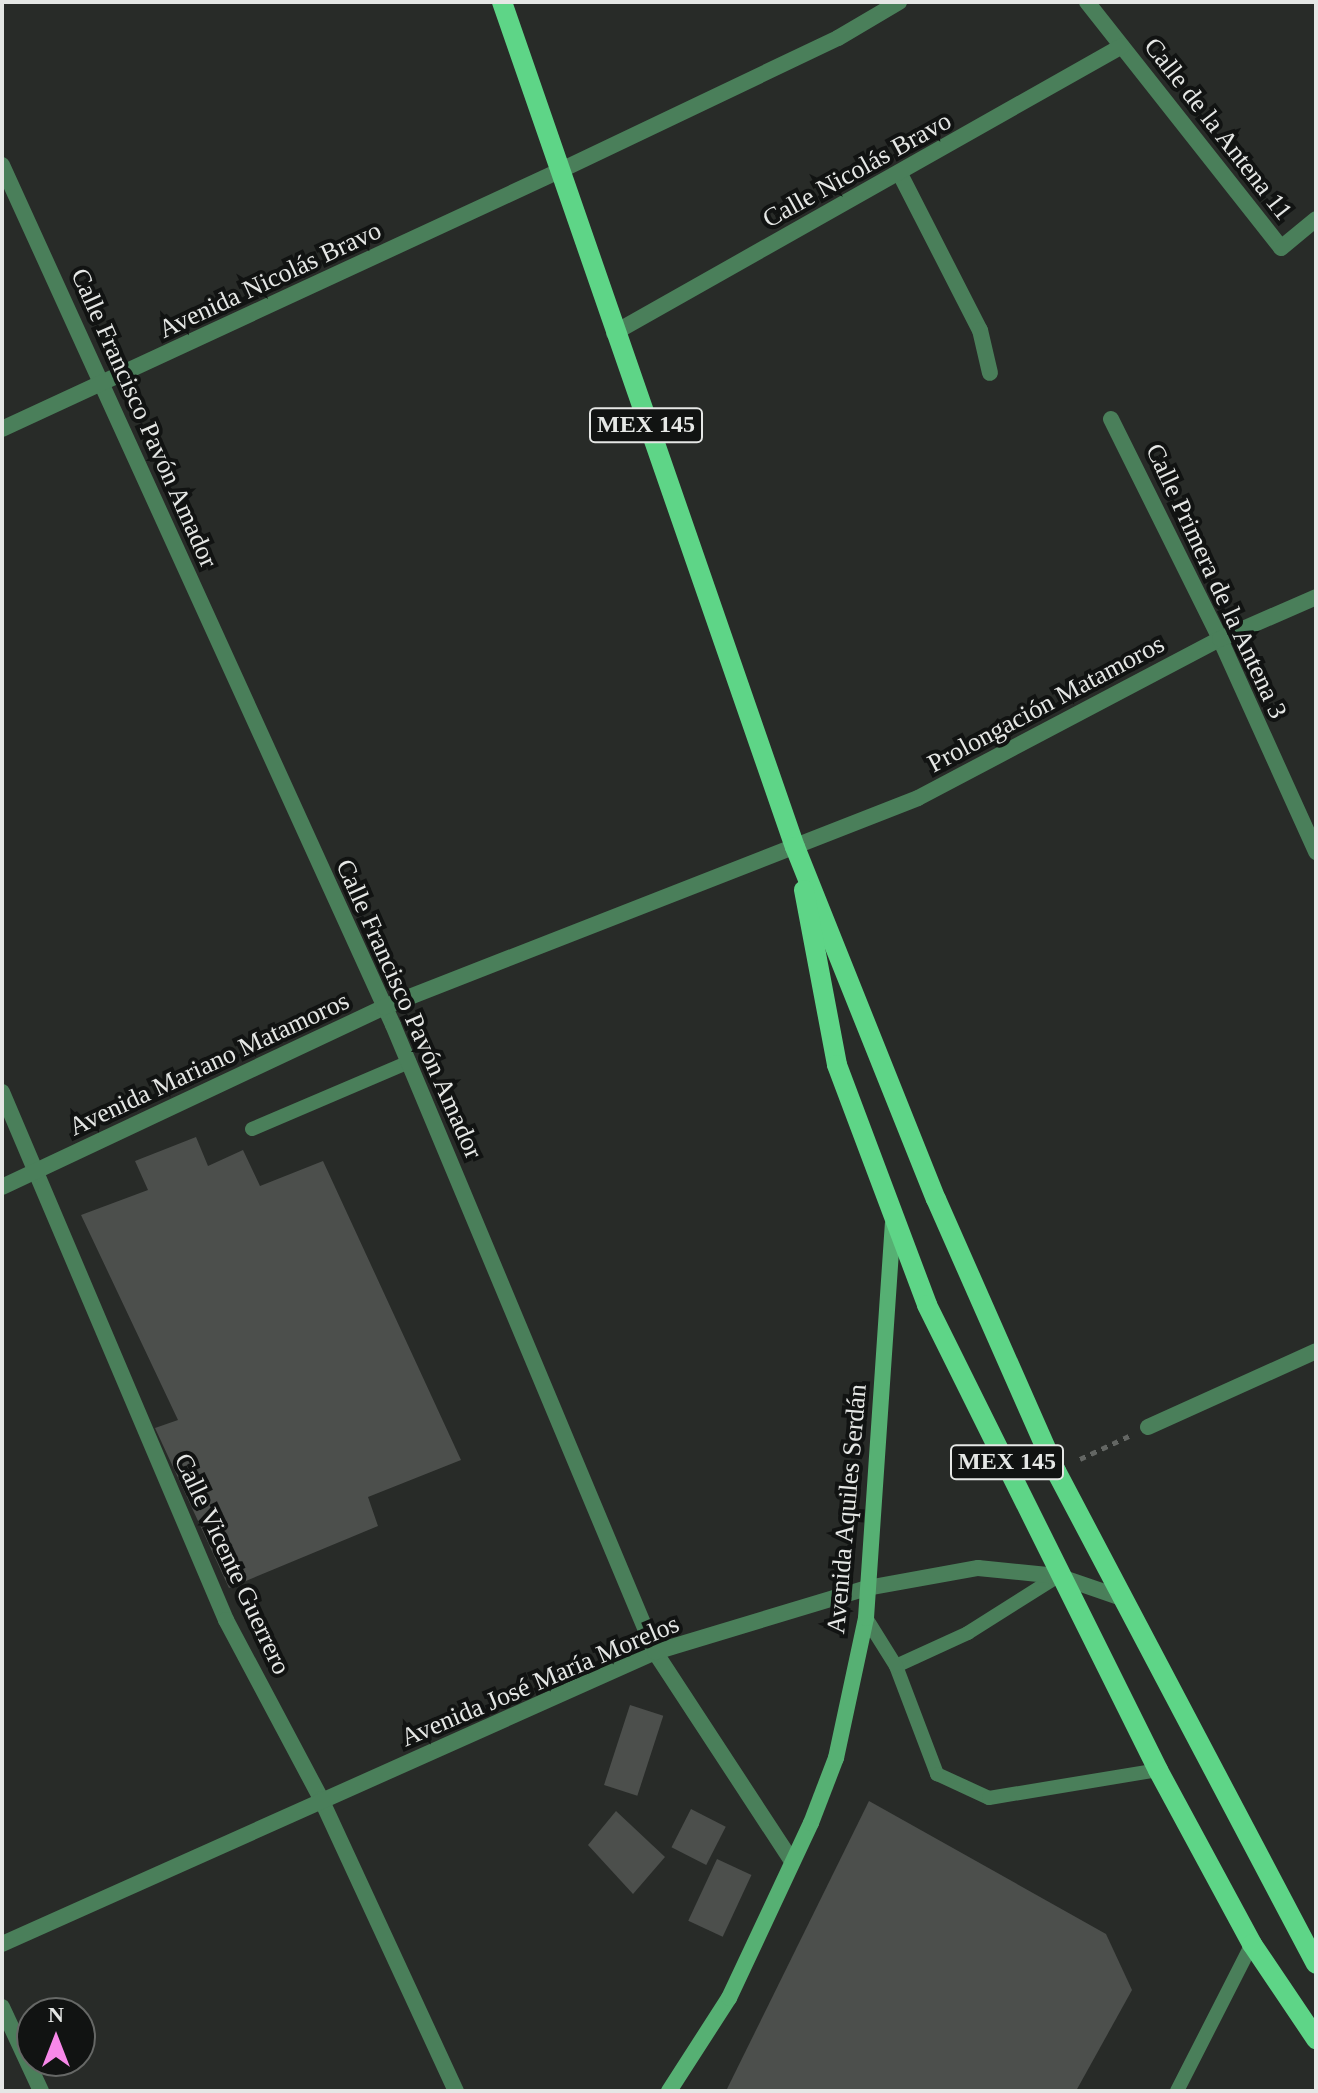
<!DOCTYPE html>
<meta charset="utf-8">
<style>
body{margin:0}
#map{position:relative;width:1318px;height:2093px;overflow:hidden;background:#282b28;font-family:Georgia,serif}
div>[style]{position:absolute}
.building>*{inset:0;background:#4c4f4c;transform-origin:0 0}
.path>*{height:5px;margin-top:-2.5px;transform-origin:0;background:repeating-linear-gradient(90deg,#636663 0 6px,transparent 0 12px)}
.lane>*{height:14px;margin:-7px;padding:0 7px;transform-origin:7px;border-radius:7px;background:#4a7f5a}
.street>*{height:16px;margin:-8px;padding:0 8px;transform-origin:8px;border-radius:8px;background:#4a7f5a}
.secondary>*{height:16px;margin:-8px;padding:0 8px;transform-origin:8px;border-radius:8px;background:#56b073}
.primary>*{height:20px;margin:-10px;padding:0 10px;transform-origin:10px;border-radius:10px;background:#5ed587}
span{translate:-50% -50%;white-space:nowrap;text-align:center;line-height:1.15;-webkit-text-stroke:8px #111312;paint-order:stroke}
.shield-label span{padding:2px 6px;background:#111312;border:2px solid;border-radius:6px;-webkit-text-stroke-width:0}
.shield-label{font-size:24px;color:#e5e7e5;font-weight:700}
.street-label{font-size:26px;color:#e5e7e5}
.frame{position:absolute;inset:0;border:4px solid #e5e7e5;pointer-events:none}
.north{position:absolute;left:16px;top:1997px;width:80px;height:80px;box-sizing:border-box;background:#111312;border:2px solid #666866;border-radius:50%;rotate:0deg;font-size:22px;font-weight:700;line-height:32px;text-align:center;color:#e5e7e5}
.north::after{content:'';display:block;margin:auto;width:28px;height:36px;background:#f888e9;clip-path:polygon(50% 0,100% 100%,50% 72%,0 100%)}
</style>
<div id="map">
<div class="building">
<div style="clip-path:polygon(196px 1137px,208px 1166px,243px 1150px,260px 1186px,323px 1161px,461px 1460px,368px 1497px,378px 1526px,229px 1588px,155px 1428px,178px 1420px,81px 1215px,148px 1190px,135px 1161px)"></div>
<div style="left:630px;top:1705px;width:35px;height:84px;rotate:18deg"></div>
<div style="clip-path:polygon(869px 1801px,1106px 1934px,1132px 1990px,1076px 2091px,726px 2091px)"></div>
<div style="left:691px;top:1809px;width:39px;height:43px;rotate:27deg"></div>
<div style="clip-path:polygon(616px 1811px,665px 1857px,633px 1894px,588px 1845px)"></div>
<div style="left:717px;top:1859px;width:38px;height:68px;rotate:25deg"></div>
</div>
<div class="path">
<div style="left:1080px;top:1459px;width:54px;rotate:-25.1deg"></div>
</div>
<div class="lane">
<div style="left:252px;top:1129px;width:171px;rotate:-23.1deg"></div>
<div style="left:1058px;top:1576px;width:107px;rotate:147.7deg"></div>
<div style="left:968px;top:1633px;width:79px;rotate:155.4deg"></div>
<div style="left:896px;top:1666px;width:116px;rotate:69.2deg"></div>
<div style="left:937px;top:1774px;width:57px;rotate:24.8deg"></div>
<div style="left:989px;top:1798px;width:171px;rotate:-9.4deg"></div>
<div style="left:866px;top:1618px;width:57px;rotate:58deg"></div>
<div style="left:1177px;top:2091px;width:165px;rotate:-63deg"></div>
</div>
<div class="street">
<div style="left:1087px;top:2px;width:313px;rotate:51.7deg"></div>
<div style="left:1281px;top:248px;width:45px;rotate:-39.6deg"></div>
<div style="left:2px;top:165px;width:945px;rotate:65.55deg"></div>
<div style="left:393px;top:1025px;width:680px;rotate:67.32deg"></div>
<div style="left:655px;top:1652px;width:250px;rotate:56.8deg"></div>
<div style="left:900px;top:174px;width:175px;rotate:62.9deg"></div>
<div style="left:980px;top:330px;width:44px;rotate:76.9deg"></div>
<div style="left:614px;top:333px;width:583px;rotate:-29.46deg"></div>
<div style="left:1111px;top:419px;width:246px;rotate:63.6deg"></div>
<div style="left:1220px;top:639px;width:234px;rotate:65.7deg"></div>
<div style="left:2px;top:429px;width:612px;rotate:-24.85deg"></div>
<div style="left:557px;top:172px;width:311px;rotate:-25.5deg"></div>
<div style="left:838px;top:38px;width:71px;rotate:-30.5deg"></div>
<div style="left:2px;top:1092px;width:574px;rotate:67.01deg"></div>
<div style="left:226px;top:1620px;width:203px;rotate:62deg"></div>
<div style="left:321px;top:1799px;width:322px;rotate:65.2deg"></div>
<div style="left:2px;top:1187px;width:422px;rotate:-25.2deg"></div>
<div style="left:384px;top:1007px;width:573px;rotate:-21.37deg"></div>
<div style="left:918px;top:798px;width:341px;rotate:-27.8deg"></div>
<div style="left:1220px;top:639px;width:105px;rotate:-23.6deg"></div>
<div style="left:1148px;top:1427px;width:184px;rotate:-24.3deg"></div>
<div style="left:2px;top:1944px;width:715px;rotate:-24.09deg"></div>
<div style="left:655px;top:1652px;width:221px;rotate:-16.8deg"></div>
<div style="left:867px;top:1588px;width:113px;rotate:-10.2deg"></div>
<div style="left:978px;top:1568px;width:80px;rotate:5.7deg"></div>
<div style="left:1058px;top:1576px;width:68px;rotate:19deg"></div>
<div style="left:2px;top:2007px;width:93px;rotate:65.1deg"></div>
</div>
<div class="secondary">
<div style="left:669px;top:2091px;width:111px;rotate:-57.2deg"></div>
<div style="left:729px;top:1998px;width:193px;rotate:-64.9deg"></div>
<div style="left:811px;top:1823px;width:70px;rotate:-69deg"></div>
<div style="left:836px;top:1758px;width:143px;rotate:-77.9deg"></div>
<div style="left:866px;top:1618px;width:395px;rotate:-86.1deg"></div>
</div>
<div class="primary">
<div style="left:502px;top:2px;width:894px;rotate:70.88deg"></div>
<div style="left:795px;top:847px;width:379px;rotate:68.2deg"></div>
<div style="left:936px;top:1199px;width:297px;rotate:66.2deg"></div>
<div style="left:1056px;top:1471px;width:557px;rotate:62.19deg"></div>
<div style="left:804px;top:890px;width:178px;rotate:79.3deg"></div>
<div style="left:837px;top:1065px;width:256px;rotate:69.4deg"></div>
<div style="left:927px;top:1305px;width:519px;rotate:63.58deg"></div>
<div style="left:1158px;top:1770px;width:198px;rotate:61.6deg"></div>
<div style="left:1252px;top:1944px;width:115px;rotate:56deg"></div>
</div>
<div class="shield-label">
<span style="left:646px;top:425px">MEX 145</span>
<span style="left:1007px;top:1462px">MEX 145</span>
</div>
<div class="street-label">
<span style="left:1218px;top:129px;rotate:52deg">Calle de la Antena 11</span>
<span style="left:857px;top:170px;rotate:-29deg">Calle Nicolás Bravo</span>
<span style="left:270px;top:280px;rotate:-25deg">Avenida Nicolás Bravo</span>
<span style="left:144px;top:418px;rotate:66deg">Calle Francisco Pavón Amador</span>
<span style="left:1216px;top:581px;rotate:65deg">Calle Primera de la Antena 3</span>
<span style="left:1046px;top:704px;rotate:-28deg">Prolongación Matamoros</span>
<span style="left:409px;top:1009px;rotate:66deg">Calle Francisco Pavón Amador</span>
<span style="left:209px;top:1064px;rotate:-25deg">Avenida Mariano Matamoros</span>
<span style="left:847px;top:1509px;rotate:-85deg">Avenida Aquiles Serdán</span>
<span style="left:232px;top:1564px;rotate:65deg">Calle Vicente Guerrero</span>
<span style="left:540px;top:1681px;rotate:-23deg">Avenida José María Morelos</span>
</div>
<div class="frame"></div>
<div class="north">N</div>
</div>
